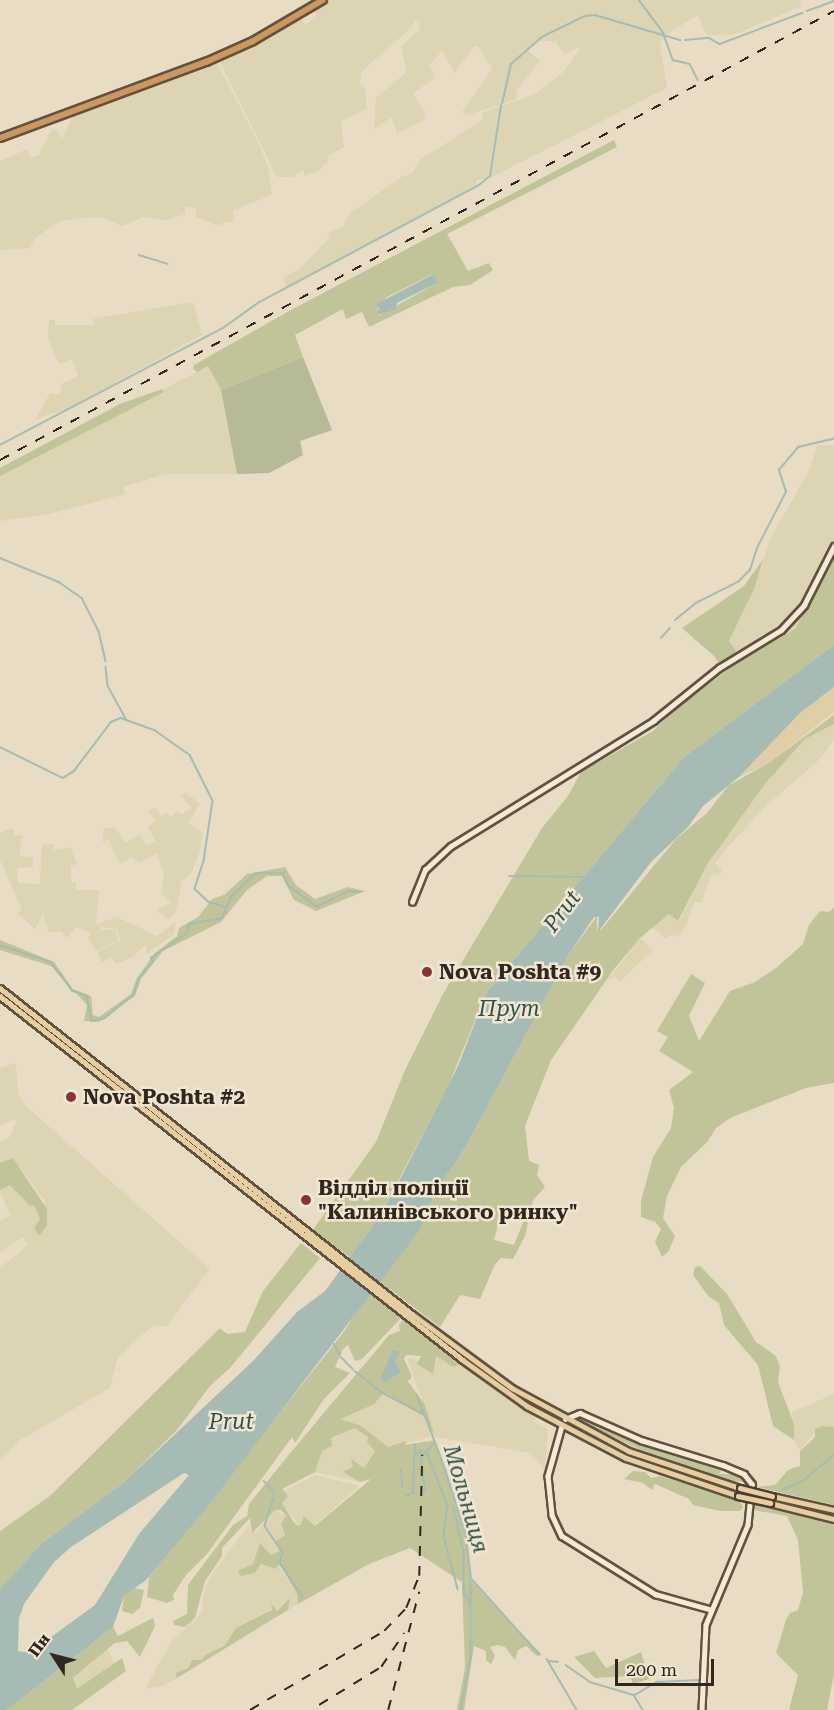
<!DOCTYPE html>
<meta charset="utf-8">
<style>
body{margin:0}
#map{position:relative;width:834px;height:1710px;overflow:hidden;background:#e8dcc4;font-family:"Roboto Serif",serif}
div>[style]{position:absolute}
.farmland>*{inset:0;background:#dcd4b2}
.green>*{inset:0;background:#c1c499}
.sand>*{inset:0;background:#e0cea4}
.cemetery>*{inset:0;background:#b7ba97}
.water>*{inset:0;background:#a5bbb4}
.stream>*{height:1.5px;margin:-0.75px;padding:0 0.75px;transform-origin:0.75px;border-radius:0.75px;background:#a5bbb4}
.roads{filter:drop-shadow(2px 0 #625040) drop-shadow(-2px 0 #625040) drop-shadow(0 2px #625040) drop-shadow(0 -2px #625040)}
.secondary>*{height:4.5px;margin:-2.25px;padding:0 2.25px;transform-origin:2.25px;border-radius:2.25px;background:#f4ead6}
.primary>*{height:4.5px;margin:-2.25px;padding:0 2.25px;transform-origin:2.25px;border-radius:2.25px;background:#e6cea0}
.highway>*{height:6px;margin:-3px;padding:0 3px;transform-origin:3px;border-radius:3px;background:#cd985f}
.rail>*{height:1.5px;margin-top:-0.75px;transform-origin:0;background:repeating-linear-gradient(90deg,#32271f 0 10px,transparent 0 20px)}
.bridges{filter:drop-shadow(2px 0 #4e3d30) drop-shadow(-2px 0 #4e3d30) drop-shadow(0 2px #4e3d30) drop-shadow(0 -2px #4e3d30)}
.primary-bridge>*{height:4.5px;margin:-2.25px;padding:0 2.25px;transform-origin:2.25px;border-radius:2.25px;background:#e6cea0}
.dots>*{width:16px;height:16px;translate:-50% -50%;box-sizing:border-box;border:3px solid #f0e6d2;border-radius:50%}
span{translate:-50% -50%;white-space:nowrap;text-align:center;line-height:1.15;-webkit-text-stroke:5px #f0e6d2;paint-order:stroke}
.poi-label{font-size:21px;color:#32271f;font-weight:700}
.left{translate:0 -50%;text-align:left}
.water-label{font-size:22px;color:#30504c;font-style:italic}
.north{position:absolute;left:24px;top:1626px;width:60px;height:60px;-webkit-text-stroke:4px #f0e6d2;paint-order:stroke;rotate:306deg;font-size:16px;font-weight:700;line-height:24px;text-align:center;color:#32271f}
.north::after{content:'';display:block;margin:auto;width:21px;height:27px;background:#32271f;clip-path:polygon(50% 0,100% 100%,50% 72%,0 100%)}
.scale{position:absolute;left:615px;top:1659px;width:99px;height:27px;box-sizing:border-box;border:3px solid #32271f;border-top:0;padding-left:8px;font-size:18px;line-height:21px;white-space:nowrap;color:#32271f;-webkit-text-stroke:4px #f0e6d2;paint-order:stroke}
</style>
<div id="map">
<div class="farmland">
<div style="clip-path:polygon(330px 0,799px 0,802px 6px,735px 34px,707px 35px,698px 15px,664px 36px,660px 44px,667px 88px,492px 177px,476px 181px,477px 185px,286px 288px,284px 277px,300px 269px,328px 239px,329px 232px,342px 227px,352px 212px,403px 176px,412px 174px,421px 159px,483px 120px,482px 113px,535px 94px,562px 73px,582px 46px,564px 54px,555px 41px,540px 41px,527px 50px,540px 61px,518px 88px,515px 100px,468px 115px,462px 112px,492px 69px,478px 46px,473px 47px,455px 73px,442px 51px,429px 65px,435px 78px,413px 93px,425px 113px,424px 120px,397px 134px,392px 117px,374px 129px,376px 98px,407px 72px,401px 46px,418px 31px,420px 22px,415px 20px,411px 28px,362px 71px,359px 86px,365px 88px,367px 109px,341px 121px,344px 147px,329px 155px,327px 163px,317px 171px,305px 176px,303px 170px,293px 177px,277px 177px,220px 61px,301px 18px,305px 25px,317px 17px,314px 10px)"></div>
<div style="clip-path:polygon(217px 63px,259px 144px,268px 166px,272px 195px,233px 210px,234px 222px,223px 222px,220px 226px,196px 217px,196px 209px,185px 206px,185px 214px,166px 220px,144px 217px,122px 226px,101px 217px,79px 218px,60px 221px,35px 238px,30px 248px,0 250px,0 161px,27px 149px,30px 157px,39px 155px,52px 129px,56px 129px,62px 139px,73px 116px)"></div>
<div style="clip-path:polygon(193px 302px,202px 335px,67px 409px,36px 419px,50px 393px,60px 395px,62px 384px,78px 376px,72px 359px,59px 364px,56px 358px,48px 339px,49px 320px,55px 320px,55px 325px,94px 325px,93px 319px)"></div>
<div style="clip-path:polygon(208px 366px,221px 390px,237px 474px,165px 474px,123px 487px,125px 494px,49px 514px,0 521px,0 476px)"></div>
<div style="clip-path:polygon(817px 445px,834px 445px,834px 558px,795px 629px,743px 660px,729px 641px,755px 587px,770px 539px,810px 469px)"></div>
<div style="clip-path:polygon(834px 724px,834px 740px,816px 763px,769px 803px,725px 850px,715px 863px,722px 870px,718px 875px,712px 873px,701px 903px,694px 902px,686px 926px,678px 937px,672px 934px,665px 939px,652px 927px,670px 914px,678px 921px,681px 918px,708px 863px,765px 784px,805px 739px)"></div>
<div style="clip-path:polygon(185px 792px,200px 804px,188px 823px,202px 832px,200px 851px,192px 872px,182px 881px,176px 911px,169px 920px,156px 910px,171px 903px,161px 893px,164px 874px,157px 853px,139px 863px,131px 857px,120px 864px,109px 840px,102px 842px,104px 829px,114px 827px,126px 843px,140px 834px,146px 845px,155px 841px,148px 827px,156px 821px,148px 811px,156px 808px,161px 816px,167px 813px,171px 817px,178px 811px,181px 815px,192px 807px,181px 796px)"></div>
<div style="clip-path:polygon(13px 828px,15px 836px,23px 835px,19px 856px,33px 858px,33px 867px,17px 868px,18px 883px,40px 884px,42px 845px,53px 844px,54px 850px,70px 847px,77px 864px,71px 866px,71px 882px,76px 882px,76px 890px,99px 890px,96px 922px,102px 930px,115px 929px,119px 941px,96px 950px,88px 939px,91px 933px,76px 927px,67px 938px,61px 932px,49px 932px,43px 914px,35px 929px,18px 914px,22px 910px,0 860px,0 833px)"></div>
<div style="clip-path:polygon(117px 917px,157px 936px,176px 922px,173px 935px,146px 954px,146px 944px,133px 957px,115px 964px,112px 956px,102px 963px,97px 951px,121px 941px,116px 928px,103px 928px,99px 923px)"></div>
<div style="clip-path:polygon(640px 938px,653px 950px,620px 981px,614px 976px,605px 984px)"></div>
<div style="clip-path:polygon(16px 1063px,18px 1094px,27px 1107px,210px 1269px,166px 1327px,153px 1325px,118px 1357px,110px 1388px,20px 1440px,0 1459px,0 1268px,28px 1245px,23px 1237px,0 1253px,0 1221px,10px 1216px,0 1190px,10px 1185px,30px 1206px,34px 1204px,40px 1220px,34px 1229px,39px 1236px,45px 1201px,13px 1158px,0 1163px,0 1143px,9px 1138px,18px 1118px,0 1125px,0 1068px)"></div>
<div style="clip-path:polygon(435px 1356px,453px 1367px,460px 1364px,536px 1416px,535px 1422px,548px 1430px,545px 1469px,527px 1452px,435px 1437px,407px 1358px,414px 1358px,433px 1373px)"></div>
<div style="clip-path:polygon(383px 1394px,424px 1416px,431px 1437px,388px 1447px,361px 1426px,338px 1420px,374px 1404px)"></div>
<div style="clip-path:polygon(834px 1394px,834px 1427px,814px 1433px,800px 1451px,794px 1440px,792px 1412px)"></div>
<div style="clip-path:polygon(355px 1428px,368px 1437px,367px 1442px,375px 1450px,364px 1469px,352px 1464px,360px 1482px,315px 1472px,322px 1451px,331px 1438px)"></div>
<div style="clip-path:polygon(315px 1475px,359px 1486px,314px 1526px,303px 1522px,300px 1526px,281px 1503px,288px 1496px,284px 1491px)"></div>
<div style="clip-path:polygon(275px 1510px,286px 1516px,280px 1568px,297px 1594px,298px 1604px,288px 1610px,287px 1601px,276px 1611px,273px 1604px,269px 1612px,233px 1631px,224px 1646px,205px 1655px,202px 1660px,196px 1659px,177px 1678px,163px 1686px,145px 1689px,171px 1642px,202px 1613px,203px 1596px,211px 1575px,251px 1522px,250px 1531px,256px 1532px)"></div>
<div style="clip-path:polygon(108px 1649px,115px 1667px,77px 1689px,73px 1679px)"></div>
</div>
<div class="green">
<div style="clip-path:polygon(evenodd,614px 140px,617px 147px,447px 234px,468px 271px,489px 263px,493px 270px,470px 285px,453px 287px,369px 327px,362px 312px,346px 319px,343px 309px,295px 335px,303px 357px,221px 390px,208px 366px,197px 372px,193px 369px,194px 365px,289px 311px,614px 140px,433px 274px,437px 283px,378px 316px,378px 306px,387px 297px,433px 274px)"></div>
<div style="clip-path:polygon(162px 389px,164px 392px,0 476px,0 468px,120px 404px)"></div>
<div style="clip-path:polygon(834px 558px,834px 645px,684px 757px,487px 992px,448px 1086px,376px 1223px,350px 1257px,312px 1231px,376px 1142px,405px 1070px,443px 994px,542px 828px,568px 796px,581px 772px,653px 731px,682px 703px,725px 672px,714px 656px,682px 628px,744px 586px,763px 559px,755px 587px,729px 641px,743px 660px,795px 629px)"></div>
<div style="clip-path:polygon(evenodd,834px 715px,834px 724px,805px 739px,765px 784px,708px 863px,678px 921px,669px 914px,640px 938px,614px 969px,551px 1060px,525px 1126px,529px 1161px,539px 1165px,537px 1175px,545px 1187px,533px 1200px,525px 1236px,513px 1259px,501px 1258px,495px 1264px,480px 1299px,460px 1295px,440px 1327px,379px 1281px,420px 1230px,435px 1193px,466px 1146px,569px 954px,597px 916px,597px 929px,601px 930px,676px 839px,707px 813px,728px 786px,770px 762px,834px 715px,510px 1209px,526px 1215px,514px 1245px,494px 1240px,499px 1221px,510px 1209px)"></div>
<div style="clip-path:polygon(285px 867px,296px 885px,315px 899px,348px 887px,365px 891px,316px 911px,294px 900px,282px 876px,267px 876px,247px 890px,221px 922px,163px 951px,141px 979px,135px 996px,99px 1022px,84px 1021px,87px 1005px,51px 966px,0 950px,0 940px,54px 962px,73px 989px,91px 996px,93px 1015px,99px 1017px,131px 994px,136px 980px,154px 954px,177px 936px,179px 928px,198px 917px,212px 899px,224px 895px,247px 874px)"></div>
<div style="clip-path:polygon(834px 908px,834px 1083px,806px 1088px,730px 1118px,716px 1128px,708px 1141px,681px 1167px,667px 1196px,663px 1218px,675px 1236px,668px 1252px,662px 1257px,655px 1242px,661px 1229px,655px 1222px,641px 1217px,641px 1201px,653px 1157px,671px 1128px,674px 1108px,669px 1090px,693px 1072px,659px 1051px,668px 1037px,657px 1031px,691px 974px,705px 983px,689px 1016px,699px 1041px,730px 991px,755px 982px,776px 968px,803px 944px,809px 925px,820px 911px,829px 912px)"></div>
<div style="clip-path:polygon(13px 1158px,47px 1209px,47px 1225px,39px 1236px,34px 1228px,40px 1219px,34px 1205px,30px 1206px,10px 1185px,0 1190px,0 1163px)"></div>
<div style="clip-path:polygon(301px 1243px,320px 1258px,230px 1368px,210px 1386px,177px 1430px,123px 1483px,41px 1544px,0 1589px,0 1531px,50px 1496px,220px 1328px,227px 1334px,245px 1332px,263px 1291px)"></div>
<div style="clip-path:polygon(700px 1266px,727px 1294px,756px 1342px,776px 1356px,780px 1367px,778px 1382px,794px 1424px,794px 1440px,773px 1426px,758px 1365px,724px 1325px,719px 1303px,709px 1297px,693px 1275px,695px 1267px)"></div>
<div style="clip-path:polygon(370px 1291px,402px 1317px,362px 1359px,355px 1361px,348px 1345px,343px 1349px,335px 1367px,350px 1373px,324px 1399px,295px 1443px,292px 1437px,207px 1554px,186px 1575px,173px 1595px,174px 1600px,167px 1603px,147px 1597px,149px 1577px,343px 1333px)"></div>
<div style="clip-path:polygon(evenodd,404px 1318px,460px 1364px,453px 1367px,436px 1356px,433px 1374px,417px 1364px,421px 1356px,406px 1355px,404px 1359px,411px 1374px,411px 1380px,407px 1380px,425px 1405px,435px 1437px,424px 1416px,383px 1394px,374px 1404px,341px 1419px,361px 1426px,388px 1447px,406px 1441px,405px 1445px,435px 1440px,466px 1533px,470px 1579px,541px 1654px,537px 1656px,526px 1646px,518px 1650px,515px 1660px,505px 1647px,498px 1645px,490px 1647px,495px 1656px,491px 1664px,486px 1660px,486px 1651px,474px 1646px,464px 1710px,457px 1710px,465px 1668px,462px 1582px,410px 1548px,369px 1564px,298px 1604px,297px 1594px,279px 1563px,276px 1569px,261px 1564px,255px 1573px,240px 1576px,238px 1571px,253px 1564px,260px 1543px,271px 1555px,280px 1551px,276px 1541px,285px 1535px,281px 1524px,286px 1516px,281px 1510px,275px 1510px,252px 1533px,250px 1518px,222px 1548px,222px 1556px,205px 1581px,195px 1618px,185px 1627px,174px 1625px,173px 1621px,187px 1614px,188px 1585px,233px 1525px,247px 1516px,249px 1504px,292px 1451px,389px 1335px,400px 1331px,399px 1325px,404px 1318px,355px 1428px,368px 1437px,367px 1442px,375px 1451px,364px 1468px,351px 1459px,353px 1467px,343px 1472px,360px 1482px,371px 1479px,315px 1526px,304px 1516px,300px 1526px,295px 1524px,282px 1503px,288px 1496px,282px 1489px,315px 1472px,322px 1451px,332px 1446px,331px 1438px,355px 1428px)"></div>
<div style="clip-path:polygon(577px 1416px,630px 1439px,723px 1467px,719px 1474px,734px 1474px,746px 1482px,731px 1481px,641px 1450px,573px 1418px)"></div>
<div style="clip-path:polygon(823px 1426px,834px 1427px,834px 1505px,757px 1487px,775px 1485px,788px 1470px,800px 1466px,800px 1451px,815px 1437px,815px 1429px)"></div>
<div style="clip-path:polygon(633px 1471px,645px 1472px,651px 1478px,660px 1476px,739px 1500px,743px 1507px,740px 1511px,720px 1511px,693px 1505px,689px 1499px,655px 1484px,652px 1490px,643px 1483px,624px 1479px)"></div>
<div style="clip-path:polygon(756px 1501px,834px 1521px,834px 1674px,827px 1710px,789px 1710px,798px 1675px,776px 1653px,786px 1620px,790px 1613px,798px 1610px,803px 1592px,798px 1540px,787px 1516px,753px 1510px)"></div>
<div style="clip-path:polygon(135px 1588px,144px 1590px,140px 1608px,132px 1614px,122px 1611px,124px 1596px)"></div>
<div style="clip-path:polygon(290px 1598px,288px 1610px,177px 1678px,176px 1673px,188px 1668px,192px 1660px,202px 1660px,205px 1655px,224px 1646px,236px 1628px,272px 1610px,271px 1603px,277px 1611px)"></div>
<div style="clip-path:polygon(153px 1618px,155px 1626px,140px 1657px,127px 1641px,115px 1643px,73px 1678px,77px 1689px,122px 1658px,126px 1671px,72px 1710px,7px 1710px,113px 1627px,118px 1636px)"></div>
<div style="clip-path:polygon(594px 1651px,606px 1668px,641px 1652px,649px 1679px,633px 1684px,630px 1676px,595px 1678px,574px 1657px)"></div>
</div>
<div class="sand">
<div style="clip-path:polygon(834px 687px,834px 712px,770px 762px,739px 777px,800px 713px)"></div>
</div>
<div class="cemetery">
<div style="clip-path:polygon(303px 357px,332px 430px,300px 441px,303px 455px,269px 473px,237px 474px,221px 390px)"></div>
</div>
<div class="water">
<div style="clip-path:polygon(434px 274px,437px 283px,397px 303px,396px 309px,377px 315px,379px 308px,376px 306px,380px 302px)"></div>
<div style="clip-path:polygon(evenodd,834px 645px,834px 687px,800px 713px,739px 777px,703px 806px,688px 827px,651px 862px,598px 932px,599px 917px,594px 917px,569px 954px,466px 1146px,435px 1193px,420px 1230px,208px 1506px,146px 1580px,124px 1596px,113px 1627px,7px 1710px,0 1710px,0 1589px,41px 1544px,123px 1483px,253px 1361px,297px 1312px,325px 1291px,375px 1223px,394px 1191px,458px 1066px,487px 992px,684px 757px,834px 645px,184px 1473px,189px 1475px,139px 1534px,95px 1605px,47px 1640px,24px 1652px,18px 1651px,19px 1618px,24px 1604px,54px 1562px,71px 1547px,184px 1473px)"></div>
<div style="clip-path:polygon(393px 1350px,399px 1352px,395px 1363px,401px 1372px,384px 1383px,380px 1379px)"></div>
</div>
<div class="stream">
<div style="left:639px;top:0;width:40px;rotate:53deg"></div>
<div style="left:663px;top:32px;width:30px;rotate:70deg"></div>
<div style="left:673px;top:60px;width:17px;rotate:13deg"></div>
<div style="left:690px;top:64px;width:18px;rotate:63deg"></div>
<div style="left:807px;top:11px;width:29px;rotate:-20deg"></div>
<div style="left:685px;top:40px;width:24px;rotate:-5deg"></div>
<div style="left:709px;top:38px;width:13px;rotate:29deg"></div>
<div style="left:720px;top:44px;width:88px;rotate:-20.7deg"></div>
<div style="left:502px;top:104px;width:41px;rotate:-77.3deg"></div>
<div style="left:511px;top:64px;width:41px;rotate:-41.1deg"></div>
<div style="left:542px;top:37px;width:48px;rotate:-26deg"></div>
<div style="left:585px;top:16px;width:10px;rotate:-6deg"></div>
<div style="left:595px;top:15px;width:89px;rotate:16.4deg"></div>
<div style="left:139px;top:255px;width:30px;rotate:17deg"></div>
<div style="left:0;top:445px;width:252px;rotate:-27.7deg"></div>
<div style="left:223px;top:328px;width:43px;rotate:-35.5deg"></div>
<div style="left:258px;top:303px;width:251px;rotate:-28.1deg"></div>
<div style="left:479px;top:185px;width:14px;rotate:-39deg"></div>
<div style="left:490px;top:176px;width:71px;rotate:-81.1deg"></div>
<div style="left:0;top:558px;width:64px;rotate:22.1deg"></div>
<div style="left:59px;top:582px;width:28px;rotate:35deg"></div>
<div style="left:82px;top:598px;width:37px;rotate:63deg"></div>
<div style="left:99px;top:631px;width:31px;rotate:77deg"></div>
<div style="left:675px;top:620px;width:27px;rotate:-39deg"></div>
<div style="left:696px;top:603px;width:47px;rotate:-26.6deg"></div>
<div style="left:738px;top:582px;width:17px;rotate:-45deg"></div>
<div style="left:750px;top:570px;width:23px;rotate:-72deg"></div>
<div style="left:757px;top:548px;width:63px;rotate:-62.6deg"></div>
<div style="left:786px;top:492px;width:23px;rotate:-108deg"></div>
<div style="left:779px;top:470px;width:30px;rotate:-50deg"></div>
<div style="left:798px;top:447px;width:37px;rotate:-13deg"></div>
<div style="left:661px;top:638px;width:13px;rotate:-48deg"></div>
<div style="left:106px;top:667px;width:19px;rotate:84deg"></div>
<div style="left:108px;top:686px;width:37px;rotate:61deg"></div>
<div style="left:0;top:747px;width:70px;rotate:26.2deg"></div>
<div style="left:63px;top:778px;width:13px;rotate:-32deg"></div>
<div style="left:74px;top:771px;width:61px;rotate:-52.9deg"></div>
<div style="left:111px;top:722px;width:11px;rotate:-22deg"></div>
<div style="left:121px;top:718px;width:37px;rotate:20deg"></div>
<div style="left:156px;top:731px;width:42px;rotate:35.2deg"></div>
<div style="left:190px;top:755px;width:51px;rotate:63.4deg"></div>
<div style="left:213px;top:801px;width:61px;rotate:98.5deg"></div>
<div style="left:204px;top:861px;width:29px;rotate:108deg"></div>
<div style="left:195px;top:889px;width:19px;rotate:43deg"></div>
<div style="left:209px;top:902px;width:17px;rotate:17deg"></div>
<div style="left:509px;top:876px;width:77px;rotate:0.7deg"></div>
<div style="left:0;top:945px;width:54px;rotate:18.4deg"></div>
<div style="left:51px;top:962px;width:36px;rotate:53deg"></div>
<div style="left:73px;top:991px;width:15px;rotate:20deg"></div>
<div style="left:87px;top:996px;width:25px;rotate:79deg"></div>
<div style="left:92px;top:1021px;width:13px;rotate:-13deg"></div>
<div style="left:105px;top:1018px;width:38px;rotate:-40deg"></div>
<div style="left:134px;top:994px;width:16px;rotate:-75deg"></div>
<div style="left:138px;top:979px;width:23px;rotate:-49deg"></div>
<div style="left:153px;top:962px;width:4px;rotate:-117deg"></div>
<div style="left:151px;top:958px;width:44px;rotate:-34.8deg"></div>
<div style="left:187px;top:933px;width:9px;rotate:-77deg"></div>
<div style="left:189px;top:924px;width:34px;rotate:-10deg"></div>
<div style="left:222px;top:918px;width:24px;rotate:-66deg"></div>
<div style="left:232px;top:896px;width:33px;rotate:-44deg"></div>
<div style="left:256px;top:873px;width:27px"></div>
<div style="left:283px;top:873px;width:13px;rotate:67deg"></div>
<div style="left:288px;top:885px;width:36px;rotate:37deg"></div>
<div style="left:317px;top:907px;width:36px;rotate:-27deg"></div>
<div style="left:349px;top:891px;width:11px;rotate:5deg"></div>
<div style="left:334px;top:1344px;width:12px;rotate:59deg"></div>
<div style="left:341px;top:1357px;width:17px;rotate:45deg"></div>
<div style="left:355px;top:1371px;width:33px;rotate:39deg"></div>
<div style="left:381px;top:1392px;width:50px;rotate:27.6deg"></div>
<div style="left:425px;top:1415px;width:60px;rotate:69.4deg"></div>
<div style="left:446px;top:1471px;width:66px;rotate:72.4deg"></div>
<div style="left:466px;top:1534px;width:41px;rotate:83deg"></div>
<div style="left:471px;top:1575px;width:82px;rotate:90deg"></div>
<div style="left:471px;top:1657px;width:54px;rotate:100.7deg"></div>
<div style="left:417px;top:1394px;width:21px;rotate:71deg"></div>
<div style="left:427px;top:1452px;width:58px;rotate:68.7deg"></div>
<div style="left:448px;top:1506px;width:30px;rotate:98deg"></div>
<div style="left:444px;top:1536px;width:55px;rotate:75.2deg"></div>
<div style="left:424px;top:1454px;width:16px;rotate:-47deg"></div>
<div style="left:415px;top:1455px;width:10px;rotate:-90deg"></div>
<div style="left:401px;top:1470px;width:17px;rotate:83deg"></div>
<div style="left:264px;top:1481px;width:14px;rotate:45deg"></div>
<div style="left:274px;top:1491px;width:4px;rotate:90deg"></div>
<div style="left:782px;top:1490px;width:24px;rotate:-24deg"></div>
<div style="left:804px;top:1480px;width:39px;rotate:-40deg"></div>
<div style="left:406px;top:1496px;width:8px;rotate:-23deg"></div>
<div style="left:413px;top:1493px;width:37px;rotate:-88deg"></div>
<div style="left:414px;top:1456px;width:9px;rotate:-36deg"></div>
<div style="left:421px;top:1451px;width:40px;rotate:84.3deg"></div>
<div style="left:274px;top:1498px;width:29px;rotate:108deg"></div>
<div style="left:265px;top:1526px;width:32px;rotate:56deg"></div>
<div style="left:283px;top:1553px;width:10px;rotate:107deg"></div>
<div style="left:280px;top:1563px;width:41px;rotate:55.9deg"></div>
<div style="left:454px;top:1509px;width:44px;rotate:76.9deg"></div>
<div style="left:464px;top:1552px;width:41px;rotate:90deg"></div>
<div style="left:464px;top:1593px;width:11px;rotate:56deg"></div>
<div style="left:471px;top:1578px;width:103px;rotate:48.1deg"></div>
<div style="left:547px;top:1659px;width:59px;rotate:59.5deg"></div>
<div style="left:550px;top:1661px;width:8px;rotate:7deg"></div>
<div style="left:566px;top:1665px;width:29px;rotate:35deg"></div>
<div style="left:590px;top:1682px;width:46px;rotate:16.5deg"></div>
<div style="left:634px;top:1695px;width:17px;rotate:59deg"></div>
<div style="left:635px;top:1695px;width:26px;rotate:-31deg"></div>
<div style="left:657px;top:1682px;width:42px;rotate:-2.7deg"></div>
</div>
<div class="roads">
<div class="secondary">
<div style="left:412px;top:902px;width:35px;rotate:-68deg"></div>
<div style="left:425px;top:870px;width:35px;rotate:-43deg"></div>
<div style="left:451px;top:846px;width:238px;rotate:-31.7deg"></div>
<div style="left:653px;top:721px;width:85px;rotate:-38.8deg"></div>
<div style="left:719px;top:668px;width:73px;rotate:-31.5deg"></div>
<div style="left:781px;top:630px;width:34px;rotate:-47deg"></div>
<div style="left:804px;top:605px;width:66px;rotate:-63deg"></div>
<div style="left:565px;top:1419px;width:16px;rotate:-22deg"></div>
<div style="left:580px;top:1413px;width:67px;rotate:23.9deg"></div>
<div style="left:641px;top:1440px;width:86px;rotate:17deg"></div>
<div style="left:723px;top:1465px;width:23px;rotate:23deg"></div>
<div style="left:744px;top:1474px;width:13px;rotate:51deg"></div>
<div style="left:752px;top:1484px;width:41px;rotate:95.6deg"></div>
<div style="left:748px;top:1525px;width:108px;rotate:112.8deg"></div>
<div style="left:706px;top:1625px;width:85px;rotate:92.7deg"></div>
<div style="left:562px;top:1426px;width:52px;rotate:105.6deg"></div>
<div style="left:548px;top:1476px;width:39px;rotate:84deg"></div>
<div style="left:552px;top:1515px;width:23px;rotate:65deg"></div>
<div style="left:562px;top:1536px;width:110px;rotate:31.9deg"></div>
<div style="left:655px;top:1594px;width:56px;rotate:15.5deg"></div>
</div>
<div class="primary">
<div style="left:0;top:988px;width:525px;rotate:38.35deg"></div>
<div style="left:412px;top:1314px;width:124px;rotate:36.5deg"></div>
<div style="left:512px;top:1388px;width:133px;rotate:28.3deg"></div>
<div style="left:629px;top:1451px;width:117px;rotate:18.4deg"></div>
<div style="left:0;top:996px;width:589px;rotate:38.17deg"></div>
<div style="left:463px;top:1360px;width:79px;rotate:35.7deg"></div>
<div style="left:527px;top:1406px;width:112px;rotate:27.7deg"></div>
<div style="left:626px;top:1458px;width:118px;rotate:18.7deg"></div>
<div style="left:772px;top:1496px;width:64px;rotate:12.7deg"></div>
<div style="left:770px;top:1503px;width:66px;rotate:14deg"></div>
</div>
<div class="highway">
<div style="left:0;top:138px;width:220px;rotate:-20.3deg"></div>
<div style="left:206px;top:62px;width:51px;rotate:-24.1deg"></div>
<div style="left:253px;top:41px;width:81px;rotate:-30.4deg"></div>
</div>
</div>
<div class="rail">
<div style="left:0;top:460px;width:947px;rotate:-28.3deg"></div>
<div style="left:319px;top:1705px;width:73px;rotate:-31.5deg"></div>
<div style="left:381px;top:1667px;width:41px;rotate:-55.9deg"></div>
<div style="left:250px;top:1710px;width:156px;rotate:-30.5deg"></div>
<div style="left:384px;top:1631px;width:32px;rotate:-46deg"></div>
<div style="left:406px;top:1608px;width:35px;rotate:-68deg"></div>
<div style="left:419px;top:1576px;width:121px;rotate:-88.6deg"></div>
<div style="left:388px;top:1710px;width:122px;rotate:-75.3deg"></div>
</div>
<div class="bridges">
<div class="primary-bridge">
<div style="left:740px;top:1488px;width:33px;rotate:14deg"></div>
<div style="left:738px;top:1496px;width:33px;rotate:12deg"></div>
</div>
</div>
<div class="dots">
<div style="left:427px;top:972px;background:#873438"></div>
<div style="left:71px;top:1097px;background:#873438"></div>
<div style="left:306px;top:1200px;background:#873438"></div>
</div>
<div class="poi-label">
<span class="left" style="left:439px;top:972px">Nova Poshta #9</span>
<span class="left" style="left:83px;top:1097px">Nova Poshta #2</span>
<span class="left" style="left:318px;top:1200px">Відділ поліції<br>"Калинівського ринку"</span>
</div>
<div class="water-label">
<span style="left:562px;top:911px;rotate:-53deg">Prut</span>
<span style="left:509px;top:1009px">Прут</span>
<span style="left:231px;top:1422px">Prut</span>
<span style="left:466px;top:1499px;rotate:74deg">Мольниця</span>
</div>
<div class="north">Пн</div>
<div class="scale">200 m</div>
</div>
